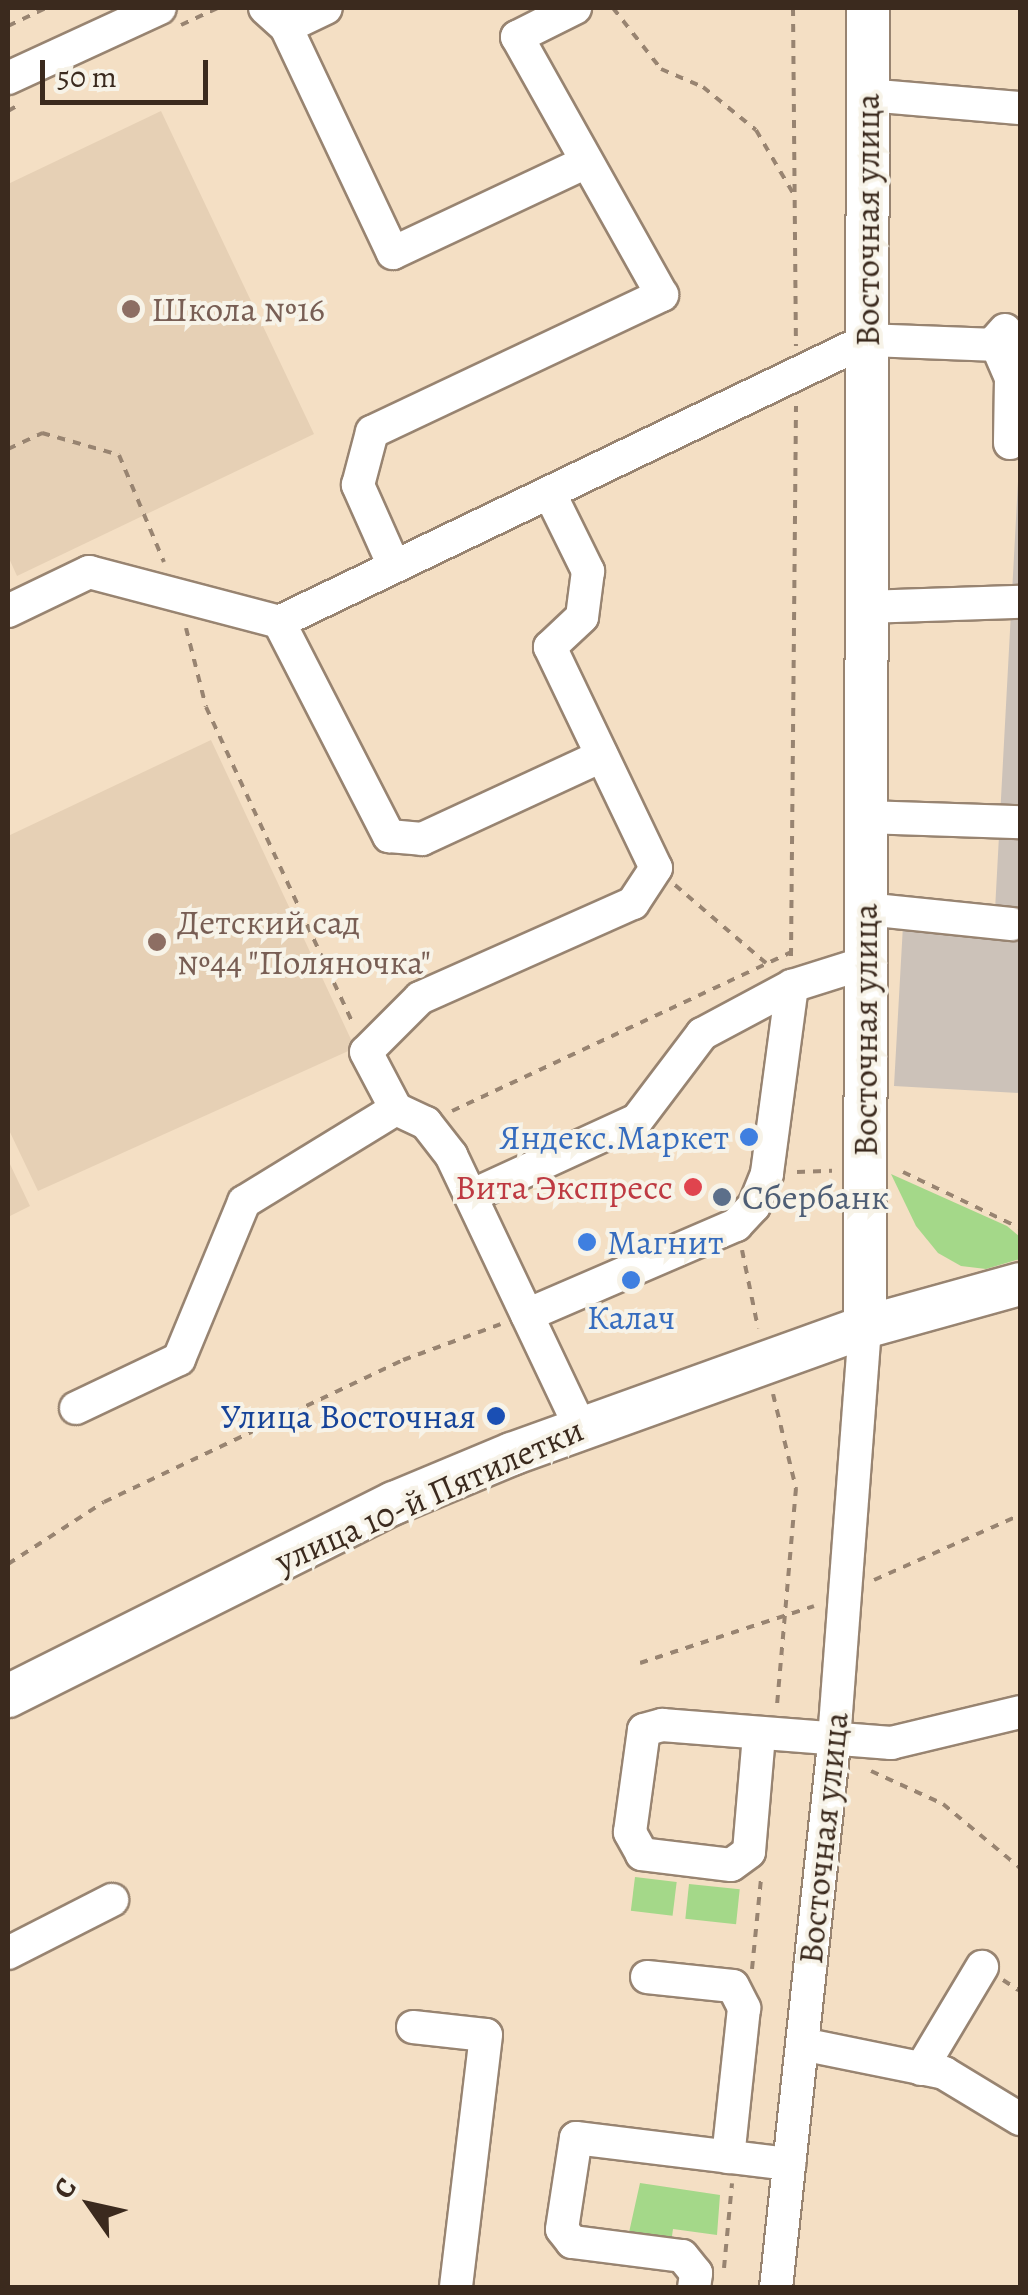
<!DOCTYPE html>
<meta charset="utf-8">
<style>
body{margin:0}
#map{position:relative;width:1028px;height:2295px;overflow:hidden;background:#f4dfc4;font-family:Alegreya,serif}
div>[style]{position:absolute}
.built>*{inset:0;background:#e6d0b5}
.industrial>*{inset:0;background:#ccc2b9}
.green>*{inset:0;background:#a4d889;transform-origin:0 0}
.path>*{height:4px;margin-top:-2px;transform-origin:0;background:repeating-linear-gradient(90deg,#988471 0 8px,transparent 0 16px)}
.roads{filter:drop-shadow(2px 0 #988471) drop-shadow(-2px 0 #988471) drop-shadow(0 2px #988471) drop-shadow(0 -2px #988471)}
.minor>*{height:32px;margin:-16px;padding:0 16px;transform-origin:16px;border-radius:16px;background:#fff}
.major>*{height:42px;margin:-21px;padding:0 21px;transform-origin:21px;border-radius:21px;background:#fff}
.dots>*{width:28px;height:28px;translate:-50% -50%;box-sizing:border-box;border:5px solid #f7f3e8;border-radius:50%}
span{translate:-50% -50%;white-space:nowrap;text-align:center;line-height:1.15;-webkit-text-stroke:8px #f7f3e8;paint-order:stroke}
.street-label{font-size:35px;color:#3b2a1e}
.education-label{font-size:35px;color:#785e54}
.left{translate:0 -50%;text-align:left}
.shop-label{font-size:35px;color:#366cbe}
.right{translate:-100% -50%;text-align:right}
.health-label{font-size:35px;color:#be3a42}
.service-label{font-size:35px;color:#4e5e75}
.transit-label{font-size:35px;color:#164399}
.frame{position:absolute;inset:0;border:10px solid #3b2a1e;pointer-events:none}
.north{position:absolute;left:40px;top:2155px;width:100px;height:100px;-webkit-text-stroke:8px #f7f3e8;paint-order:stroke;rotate:304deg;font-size:28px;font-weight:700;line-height:40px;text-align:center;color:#3b2a1e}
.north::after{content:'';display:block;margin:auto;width:35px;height:45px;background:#3b2a1e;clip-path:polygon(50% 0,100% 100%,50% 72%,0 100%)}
.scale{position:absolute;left:40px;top:60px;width:168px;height:45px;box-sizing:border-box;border:5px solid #3b2a1e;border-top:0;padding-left:12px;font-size:30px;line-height:35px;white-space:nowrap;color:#3b2a1e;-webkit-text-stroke:8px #f7f3e8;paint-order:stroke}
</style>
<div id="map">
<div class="built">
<div style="clip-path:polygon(161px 111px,314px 434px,17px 576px,8px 556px,8px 184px)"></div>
<div style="clip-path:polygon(211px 740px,355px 1048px,38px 1191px,8px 1128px,8px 836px)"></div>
<div style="clip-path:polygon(8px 1160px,30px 1206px,8px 1217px)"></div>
</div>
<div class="industrial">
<div style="clip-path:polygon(1020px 444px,1020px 1093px,894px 1086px,903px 925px,994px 929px)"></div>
</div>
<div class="green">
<div style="clip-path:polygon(891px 1174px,1007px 1226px,1020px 1237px,1020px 1259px,986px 1269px,961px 1266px,938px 1253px,916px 1226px)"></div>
<div style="left:635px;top:1877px;width:42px;height:34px;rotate:7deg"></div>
<div style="left:689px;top:1884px;width:51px;height:35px;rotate:6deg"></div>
<div style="clip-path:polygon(640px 2183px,720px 2195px,717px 2235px,673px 2229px,671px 2243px,628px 2237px)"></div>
</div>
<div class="path">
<div style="left:613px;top:8px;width:78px;rotate:51.8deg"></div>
<div style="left:661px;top:69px;width:46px;rotate:23.2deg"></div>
<div style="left:703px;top:87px;width:68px;rotate:39.1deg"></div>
<div style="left:756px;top:130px;width:73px;rotate:59.6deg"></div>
<div style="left:793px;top:8px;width:338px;rotate:89.5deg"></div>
<div style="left:181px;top:25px;width:40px;rotate:-25deg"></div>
<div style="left:8px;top:26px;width:42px;rotate:-25.3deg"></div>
<div style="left:8px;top:111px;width:14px;rotate:-30deg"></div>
<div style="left:8px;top:449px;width:38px;rotate:-25deg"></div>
<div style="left:42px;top:433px;width:80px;rotate:15.9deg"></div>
<div style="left:119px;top:455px;width:116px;rotate:67.2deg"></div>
<div style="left:186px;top:628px;width:81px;rotate:75.8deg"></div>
<div style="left:206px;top:707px;width:349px;rotate:65.1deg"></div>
<div style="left:675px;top:885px;width:120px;rotate:40.6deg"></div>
<div style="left:791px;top:956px;width:550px;rotate:-89.48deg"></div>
<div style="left:452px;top:1111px;width:374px;rotate:-25.1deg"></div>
<div style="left:797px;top:1172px;width:35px;rotate:-2deg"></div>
<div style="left:903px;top:1172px;width:130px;rotate:25.6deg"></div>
<div style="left:742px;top:1250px;width:80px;rotate:78.4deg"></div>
<div style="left:773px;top:1394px;width:97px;rotate:76.3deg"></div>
<div style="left:796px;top:1488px;width:218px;rotate:95deg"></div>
<div style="left:8px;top:1564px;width:114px;rotate:-32.9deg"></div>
<div style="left:104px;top:1502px;width:331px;rotate:-25.4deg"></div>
<div style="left:403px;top:1360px;width:104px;rotate:-20.2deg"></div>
<div style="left:874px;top:1580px;width:160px;rotate:-24deg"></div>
<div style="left:640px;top:1663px;width:183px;rotate:-18.1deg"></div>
<div style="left:871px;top:1771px;width:79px;rotate:24.6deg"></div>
<div style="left:943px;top:1804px;width:100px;rotate:39.7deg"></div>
<div style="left:752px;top:1969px;width:90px;rotate:-84.3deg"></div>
<div style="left:1003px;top:1980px;width:20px;rotate:33deg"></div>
<div style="left:724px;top:2268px;width:85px;rotate:-84.6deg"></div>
</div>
<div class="roads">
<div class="minor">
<div style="left:265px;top:8px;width:28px;rotate:42deg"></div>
<div style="left:286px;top:27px;width:250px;rotate:64.7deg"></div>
<div style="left:393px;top:253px;width:213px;rotate:-25.2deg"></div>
<div style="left:286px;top:27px;width:44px;rotate:-25.4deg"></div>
<div style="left:8px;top:78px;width:167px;rotate:-24.7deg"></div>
<div style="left:867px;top:95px;width:154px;rotate:4.9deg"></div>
<div style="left:1005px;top:330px;width:15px;rotate:132deg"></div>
<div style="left:995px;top:341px;width:40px;rotate:66.6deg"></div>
<div style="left:1011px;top:378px;width:65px;rotate:90.9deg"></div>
<div style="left:551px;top:496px;width:84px;rotate:63.7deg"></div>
<div style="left:588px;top:571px;width:46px;rotate:97.4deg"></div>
<div style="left:582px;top:617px;width:44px;rotate:136.8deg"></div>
<div style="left:550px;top:647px;width:245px;rotate:64.4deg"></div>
<div style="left:656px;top:868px;width:42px;rotate:123.3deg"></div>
<div style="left:633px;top:903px;width:233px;rotate:156deg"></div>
<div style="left:420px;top:998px;width:76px;rotate:135deg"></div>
<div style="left:366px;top:1052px;width:64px;rotate:62.2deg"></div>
<div style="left:396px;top:1109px;width:33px;rotate:25deg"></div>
<div style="left:426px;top:1123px;width:41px;rotate:52deg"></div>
<div style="left:451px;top:1155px;width:301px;rotate:64.6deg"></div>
<div style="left:394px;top:566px;width:89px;rotate:-114deg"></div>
<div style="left:358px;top:485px;width:55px;rotate:-75.2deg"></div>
<div style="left:372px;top:432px;width:321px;rotate:-25.3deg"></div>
<div style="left:662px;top:295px;width:296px;rotate:-119.3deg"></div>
<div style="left:517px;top:37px;width:65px;rotate:-26.6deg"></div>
<div style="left:866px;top:607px;width:154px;rotate:-1.9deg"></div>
<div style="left:8px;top:611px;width:90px;rotate:-25.7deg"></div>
<div style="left:89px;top:572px;width:196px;rotate:14.7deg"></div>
<div style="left:279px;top:622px;width:652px;rotate:-25.62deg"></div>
<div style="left:867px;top:340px;width:153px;rotate:2.2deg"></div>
<div style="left:279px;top:622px;width:241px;rotate:62.8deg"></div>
<div style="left:389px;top:836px;width:33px;rotate:5deg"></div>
<div style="left:422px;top:839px;width:198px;rotate:-24.8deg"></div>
<div style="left:866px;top:817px;width:154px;rotate:1.9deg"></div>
<div style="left:866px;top:909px;width:147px;rotate:5.9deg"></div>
<div style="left:473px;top:1195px;width:180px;rotate:-24.6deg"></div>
<div style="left:637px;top:1120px;width:108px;rotate:-52.9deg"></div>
<div style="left:702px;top:1034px;width:102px;rotate:-28.1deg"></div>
<div style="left:792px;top:986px;width:77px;rotate:-17.5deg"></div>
<div style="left:527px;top:1315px;width:228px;rotate:-23.3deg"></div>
<div style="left:736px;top:1225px;width:26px;rotate:-47deg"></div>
<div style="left:754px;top:1206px;width:35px;rotate:-68deg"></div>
<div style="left:767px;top:1173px;width:189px;rotate:-82.4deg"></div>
<div style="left:76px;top:1408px;width:114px;rotate:-25.4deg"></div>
<div style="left:179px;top:1359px;width:170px;rotate:-67.5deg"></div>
<div style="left:244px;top:1202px;width:178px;rotate:-31.5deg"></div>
<div style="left:759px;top:1735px;width:117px;rotate:94.9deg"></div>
<div style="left:749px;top:1852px;width:22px;rotate:144deg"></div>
<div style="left:731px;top:1865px;width:90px;rotate:-173deg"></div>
<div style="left:642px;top:1854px;width:25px;rotate:-119deg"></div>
<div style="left:630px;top:1832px;width:103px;rotate:-82.2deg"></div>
<div style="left:644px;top:1730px;width:19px;rotate:-16deg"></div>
<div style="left:662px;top:1725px;width:230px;rotate:4.5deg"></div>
<div style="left:891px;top:1743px;width:133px;rotate:-13.5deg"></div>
<div style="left:8px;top:1953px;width:117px;rotate:-27deg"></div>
<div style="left:647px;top:1977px;width:86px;rotate:6deg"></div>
<div style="left:733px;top:1986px;width:25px;rotate:63deg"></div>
<div style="left:744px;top:2008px;width:150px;rotate:96.1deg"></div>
<div style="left:413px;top:2027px;width:73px;rotate:6.3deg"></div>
<div style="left:486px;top:2035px;width:255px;rotate:96.8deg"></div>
<div style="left:802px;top:2044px;width:145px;rotate:11.5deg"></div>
<div style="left:944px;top:2073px;width:89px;rotate:31.2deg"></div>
<div style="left:921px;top:2069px;width:119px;rotate:-59.1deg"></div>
<div style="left:694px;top:2288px;width:15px;rotate:-82deg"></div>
<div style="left:696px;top:2273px;width:22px;rotate:-129deg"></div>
<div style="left:682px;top:2256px;width:111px;rotate:-172.7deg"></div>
<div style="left:572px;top:2242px;width:16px;rotate:-128deg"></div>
<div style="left:562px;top:2229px;width:92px;rotate:-81.3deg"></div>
<div style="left:576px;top:2138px;width:215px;rotate:7deg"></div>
<div style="left:776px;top:2288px;width:538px;rotate:-83.92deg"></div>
<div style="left:833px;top:1753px;width:427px;rotate:-85.7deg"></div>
</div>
<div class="major">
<div style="left:865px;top:1327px;width:1319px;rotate:-89.87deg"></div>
<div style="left:8px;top:1696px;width:432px;rotate:-26.6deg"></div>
<div style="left:394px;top:1503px;width:128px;rotate:-22.6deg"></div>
<div style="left:512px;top:1454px;width:375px;rotate:-19.8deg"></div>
<div style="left:865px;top:1327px;width:161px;rotate:-15.5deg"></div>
</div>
</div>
<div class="dots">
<div style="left:131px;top:309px;background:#8d6e63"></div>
<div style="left:157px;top:942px;background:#8d6e63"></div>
<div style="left:749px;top:1137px;background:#3f7fe0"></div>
<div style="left:693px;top:1187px;background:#e0444e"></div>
<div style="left:722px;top:1197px;background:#5c6f8a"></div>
<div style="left:587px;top:1242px;background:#3f7fe0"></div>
<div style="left:631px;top:1280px;background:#3f7fe0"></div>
<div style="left:496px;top:1416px;background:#1a4fb4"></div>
</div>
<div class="street-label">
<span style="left:867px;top:220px;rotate:-90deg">Восточная улица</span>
<span style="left:865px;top:1030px;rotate:-90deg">Восточная улица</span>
<span style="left:429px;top:1495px;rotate:-24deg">улица 10-й Пятилетки</span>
<span style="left:823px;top:1838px;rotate:-84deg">Восточная улица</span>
</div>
<div class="education-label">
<span class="left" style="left:151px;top:309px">Школа №16</span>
<span class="left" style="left:177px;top:942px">Детский сад<br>№44 "Поляночка"</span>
</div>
<div class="shop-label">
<span class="right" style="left:729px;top:1137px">Яндекс.Маркет</span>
<span class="left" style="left:607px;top:1242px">Магнит</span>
<span style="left:631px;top:1317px">Калач</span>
</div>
<div class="health-label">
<span class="right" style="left:673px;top:1187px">Вита Экспресс</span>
</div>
<div class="service-label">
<span class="left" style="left:742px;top:1197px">Сбербанк</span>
</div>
<div class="transit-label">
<span class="right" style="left:476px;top:1416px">Улица Восточная</span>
</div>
<div class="frame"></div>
<div class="north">С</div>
<div class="scale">50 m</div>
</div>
